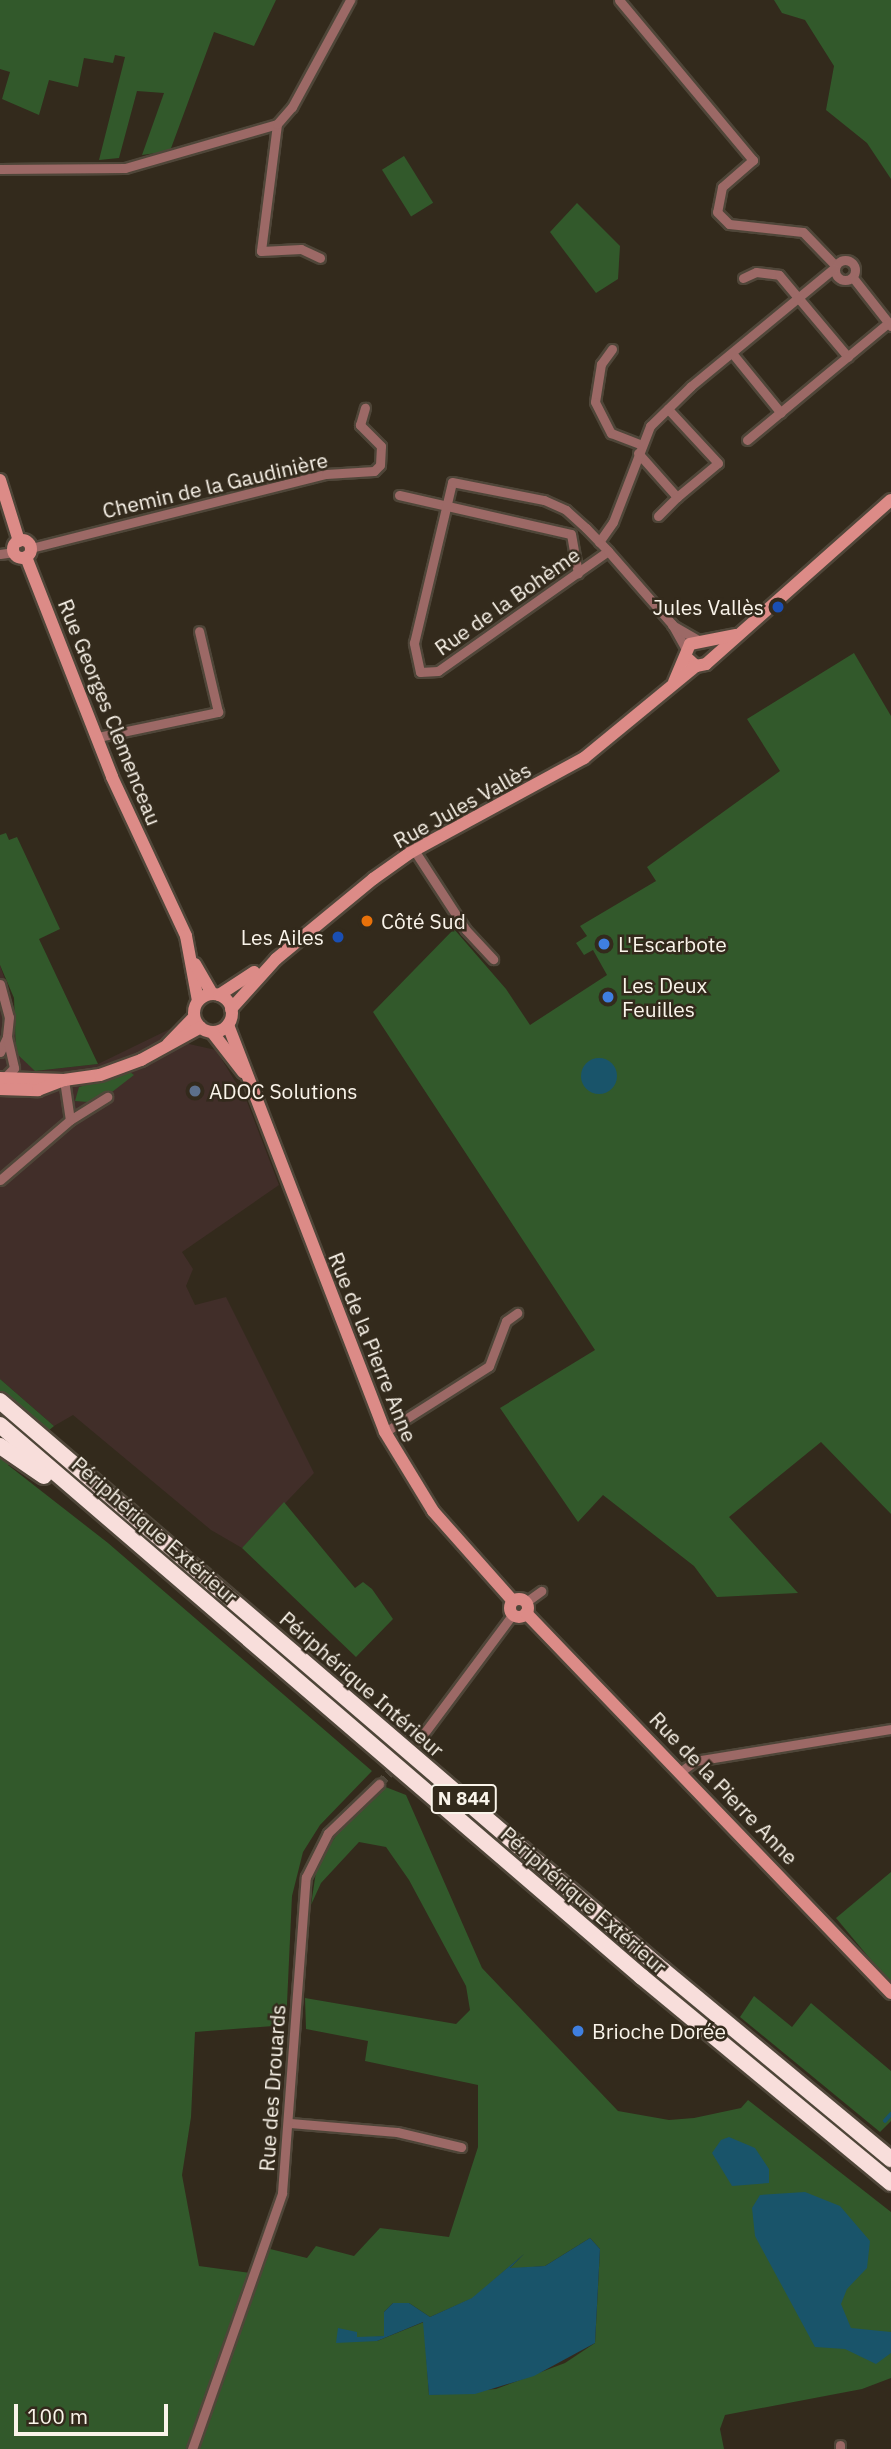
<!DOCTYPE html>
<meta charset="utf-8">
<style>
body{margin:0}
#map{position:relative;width:891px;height:2449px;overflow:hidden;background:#332a1c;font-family:"IBM Plex Sans",sans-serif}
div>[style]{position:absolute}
.industrial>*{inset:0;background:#412e29}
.green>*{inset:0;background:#32592b;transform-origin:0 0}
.water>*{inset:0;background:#19546a}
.round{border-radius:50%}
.stream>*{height:3.5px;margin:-1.75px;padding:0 1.75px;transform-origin:1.75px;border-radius:1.75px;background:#19546a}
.street-tunnel>*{height:9px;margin-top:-4.5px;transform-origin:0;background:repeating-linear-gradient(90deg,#51483b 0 9px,transparent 0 13.5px)}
.roads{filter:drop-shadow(2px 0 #4f4639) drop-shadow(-2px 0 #4f4639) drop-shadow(0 2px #4f4639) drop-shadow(0 -2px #4f4639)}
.street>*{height:9px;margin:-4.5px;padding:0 4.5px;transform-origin:4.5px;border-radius:4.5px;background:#9c6966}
.street>.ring{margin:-4.5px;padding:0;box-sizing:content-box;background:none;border:9px solid #9c6966;border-radius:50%}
.secondary>*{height:12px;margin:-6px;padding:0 6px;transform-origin:6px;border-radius:6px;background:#dc8b87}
.secondary>.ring{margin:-6px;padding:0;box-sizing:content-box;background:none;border:12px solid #dc8b87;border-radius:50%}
.highway>*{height:16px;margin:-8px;padding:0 8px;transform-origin:8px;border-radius:8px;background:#f8dedb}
.dots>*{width:19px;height:19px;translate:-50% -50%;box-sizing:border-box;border:4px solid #332a1c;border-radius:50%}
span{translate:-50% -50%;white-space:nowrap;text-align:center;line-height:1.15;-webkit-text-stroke:5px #332a1c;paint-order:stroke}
.shield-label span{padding:2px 5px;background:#332a1c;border:2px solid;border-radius:5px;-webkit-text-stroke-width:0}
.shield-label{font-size:19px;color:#faf4ea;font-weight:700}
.street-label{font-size:21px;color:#faf4ea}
.poi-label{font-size:21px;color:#faf4ea}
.right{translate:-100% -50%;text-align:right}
.left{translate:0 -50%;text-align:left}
.scale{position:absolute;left:14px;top:2404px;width:154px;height:32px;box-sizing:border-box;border:4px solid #faf4ea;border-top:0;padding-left:9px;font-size:21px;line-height:24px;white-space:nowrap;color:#faf4ea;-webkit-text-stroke:5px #332a1c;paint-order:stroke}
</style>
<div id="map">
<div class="industrial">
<div style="clip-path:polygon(0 965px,35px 1071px,98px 1064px,176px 1026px,189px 1044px,216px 1050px,246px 1099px,279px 1185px,182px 1252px,193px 1269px,186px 1286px,195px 1305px,226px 1297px,314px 1473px,242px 1548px,211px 1530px,73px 1415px,54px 1426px,0 1379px)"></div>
</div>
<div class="green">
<div style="clip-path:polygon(0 0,276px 0,254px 46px,214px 32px,170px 151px,142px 155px,164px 93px,137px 91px,119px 158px,99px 160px,125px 57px,115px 55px,113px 63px,84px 58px,78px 87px,49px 80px,39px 115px,2px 99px,10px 72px,0 69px)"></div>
<div style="clip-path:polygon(774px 0,891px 0,891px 179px,867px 143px,826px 110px,834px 66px,805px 20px,782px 13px)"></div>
<div style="left:404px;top:156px;width:55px;height:26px;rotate:58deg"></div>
<div style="clip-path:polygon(577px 203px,620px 246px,618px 279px,596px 293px,550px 232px)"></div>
<div style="clip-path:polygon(854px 653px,891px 716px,891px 1514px,821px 1442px,729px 1517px,798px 1593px,717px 1597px,694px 1566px,603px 1495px,578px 1522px,500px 1408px,595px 1350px,373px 1012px,454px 929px,506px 989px,530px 1025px,607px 975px,593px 950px,584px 955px,576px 943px,587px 936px,580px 926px,656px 881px,647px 867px,780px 771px,747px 719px)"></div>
<div style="clip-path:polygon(6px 833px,9px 840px,17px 837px,60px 929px,39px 939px,98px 1064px,35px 1071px,16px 1053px,14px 998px,0 965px,0 835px)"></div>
<div style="clip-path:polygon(130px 1072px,134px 1075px,112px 1092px,88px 1102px,75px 1101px,79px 1087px)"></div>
<div style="clip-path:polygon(evenodd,0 1379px,54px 1426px,8px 1465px,108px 1543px,372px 1771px,320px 1825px,303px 1852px,292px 1896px,286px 2025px,195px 2032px,191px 2117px,182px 2175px,199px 2266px,258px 2274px,266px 2248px,307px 2258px,316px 2246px,354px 2256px,380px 2228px,449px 2237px,478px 2147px,478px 2085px,365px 2061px,368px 2041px,306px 2029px,305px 1998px,456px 2024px,470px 2010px,466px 1986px,409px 1880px,386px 1847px,359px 1842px,321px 1883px,311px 1905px,317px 1865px,339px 1831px,383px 1786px,406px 1795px,482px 1968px,618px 2111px,669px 2120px,694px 2118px,741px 2108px,748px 2100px,891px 2212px,891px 2378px,862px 2389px,725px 2415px,720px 2429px,724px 2449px,0 2449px,0 1379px,590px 2238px,600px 2249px,595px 2343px,565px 2363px,496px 2389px,429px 2395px,424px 2322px,377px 2341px,357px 2339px,384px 2336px,384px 2312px,393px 2303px,409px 2303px,430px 2317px,473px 2298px,524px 2254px,509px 2269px,545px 2266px,590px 2238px)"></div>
<div style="clip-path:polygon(284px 1502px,355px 1588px,363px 1582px,372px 1589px,393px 1619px,356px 1657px,242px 1548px)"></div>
<div style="clip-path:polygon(891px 1872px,891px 1984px,836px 1918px)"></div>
<div style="clip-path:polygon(754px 1996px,792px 2027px,811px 2003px,891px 2071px,891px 2121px,880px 2132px,740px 2017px)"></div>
</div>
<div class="water">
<div class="round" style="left:581px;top:1058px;width:36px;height:36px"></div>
<div style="clip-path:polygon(729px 2137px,755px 2148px,769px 2169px,769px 2183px,732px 2186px,712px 2153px,721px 2140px)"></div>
<div style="clip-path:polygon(805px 2192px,840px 2206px,870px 2241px,867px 2268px,847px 2289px,841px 2304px,851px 2328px,891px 2332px,891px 2353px,876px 2364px,845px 2349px,815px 2347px,755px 2236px,752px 2208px,760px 2195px)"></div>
<div style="clip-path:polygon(590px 2238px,600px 2249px,595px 2343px,534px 2376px,475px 2394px,429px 2395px,423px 2322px,377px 2341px,336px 2343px,338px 2328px,357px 2332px,357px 2337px,384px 2336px,384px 2312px,393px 2303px,409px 2303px,430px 2317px,472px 2298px,524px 2254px,510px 2268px,545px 2266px)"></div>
</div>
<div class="stream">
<div style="left:885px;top:2121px;width:9px;rotate:-49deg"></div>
</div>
<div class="street-tunnel">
<div style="left:379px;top:1784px;width:59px;rotate:-47.7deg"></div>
</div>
<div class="roads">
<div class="street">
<div style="left:619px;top:0;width:209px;rotate:50.1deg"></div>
<div style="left:753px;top:160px;width:41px;rotate:138.9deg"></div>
<div style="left:722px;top:187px;width:25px;rotate:101deg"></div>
<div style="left:717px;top:212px;width:17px;rotate:45deg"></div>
<div style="left:729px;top:224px;width:74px;rotate:6.2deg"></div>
<div style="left:803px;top:232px;width:45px;rotate:45.9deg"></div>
<div style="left:277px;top:124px;width:128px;rotate:97.2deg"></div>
<div style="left:261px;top:251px;width:40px;rotate:-2.9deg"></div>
<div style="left:301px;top:249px;width:21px;rotate:25deg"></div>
<div style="left:0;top:169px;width:125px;rotate:-0.5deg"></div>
<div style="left:125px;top:168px;width:158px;rotate:-16.1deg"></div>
<div style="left:277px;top:124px;width:23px;rotate:-49deg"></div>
<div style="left:292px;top:107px;width:122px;rotate:-61.5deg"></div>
<div class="ring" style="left:835px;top:260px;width:11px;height:11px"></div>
<div style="left:743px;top:278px;width:14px;rotate:-25deg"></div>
<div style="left:756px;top:272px;width:23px;rotate:7deg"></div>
<div style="left:779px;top:275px;width:107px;rotate:49.9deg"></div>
<div style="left:854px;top:279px;width:60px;rotate:51.8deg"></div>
<div style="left:612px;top:349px;width:19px;rotate:126deg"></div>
<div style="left:601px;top:364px;width:38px;rotate:99deg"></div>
<div style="left:595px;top:402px;width:35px;rotate:63deg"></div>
<div style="left:611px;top:433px;width:33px;rotate:21deg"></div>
<div style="left:732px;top:353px;width:77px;rotate:50.8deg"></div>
<div style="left:747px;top:440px;width:183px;rotate:-39.7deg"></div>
<div style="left:638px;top:453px;width:59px;rotate:48.4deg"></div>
<div style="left:677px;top:497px;width:53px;rotate:-39.7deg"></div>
<div style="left:718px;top:463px;width:74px;rotate:-132.8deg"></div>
<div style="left:399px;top:495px;width:176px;rotate:12.8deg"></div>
<div style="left:571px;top:534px;width:40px;rotate:80deg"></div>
<div style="left:658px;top:516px;width:27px;rotate:-45deg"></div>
<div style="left:599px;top:542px;width:24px;rotate:-55deg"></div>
<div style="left:613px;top:522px;width:103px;rotate:-68.9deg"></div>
<div style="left:650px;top:426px;width:57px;rotate:-44.3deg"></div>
<div style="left:691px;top:386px;width:185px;rotate:-39.5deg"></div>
<div style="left:31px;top:548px;width:304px;rotate:-14.1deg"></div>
<div style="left:326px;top:474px;width:48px;rotate:-3.6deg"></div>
<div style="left:374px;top:471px;width:8px;rotate:-45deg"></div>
<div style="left:380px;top:465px;width:19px;rotate:-87deg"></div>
<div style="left:381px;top:446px;width:30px;rotate:-135deg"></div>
<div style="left:360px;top:425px;width:18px;rotate:-74deg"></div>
<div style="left:608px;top:551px;width:208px;rotate:144.8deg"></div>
<div style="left:438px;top:671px;width:18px;rotate:177deg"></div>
<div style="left:420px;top:672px;width:30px;rotate:-102deg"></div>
<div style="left:414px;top:643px;width:165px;rotate:-76.7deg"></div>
<div style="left:452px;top:482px;width:94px;rotate:11.1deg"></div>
<div style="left:544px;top:500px;width:24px;rotate:24deg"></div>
<div style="left:566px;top:510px;width:27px;rotate:42deg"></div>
<div style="left:586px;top:528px;width:32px;rotate:46deg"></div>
<div style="left:608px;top:551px;width:97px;rotate:48.8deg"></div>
<div style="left:672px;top:624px;width:31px;rotate:61deg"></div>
<div style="left:0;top:554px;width:14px;rotate:-8deg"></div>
<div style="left:672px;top:625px;width:30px;rotate:30deg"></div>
<div style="left:98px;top:737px;width:123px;rotate:-11.8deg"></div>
<div style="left:218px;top:712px;width:83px;rotate:-103.2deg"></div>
<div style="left:414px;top:850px;width:95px;rotate:57deg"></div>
<div style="left:466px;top:930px;width:40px;rotate:47deg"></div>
<div style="left:0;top:984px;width:34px;rotate:75deg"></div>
<div style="left:9px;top:1017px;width:20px;rotate:96deg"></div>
<div style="left:0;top:1052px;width:17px;rotate:-65deg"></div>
<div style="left:7px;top:1037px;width:32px;rotate:77deg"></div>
<div style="left:14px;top:1068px;width:14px;rotate:135deg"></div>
<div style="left:64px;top:1080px;width:40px;rotate:81.5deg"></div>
<div style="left:0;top:1180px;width:92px;rotate:-40.6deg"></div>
<div style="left:70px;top:1120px;width:44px;rotate:-31.9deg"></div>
<div style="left:385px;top:1432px;width:123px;rotate:-32.4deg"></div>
<div style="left:489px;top:1366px;width:48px;rotate:-69.3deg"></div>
<div style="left:506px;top:1321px;width:14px;rotate:-36deg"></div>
<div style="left:526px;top:1602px;width:19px;rotate:-36deg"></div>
<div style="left:419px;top:1740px;width:157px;rotate:-53.3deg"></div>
<div style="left:680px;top:1772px;width:19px;rotate:-36deg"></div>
<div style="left:695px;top:1761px;width:199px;rotate:-9.3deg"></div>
<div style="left:290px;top:2123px;width:107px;rotate:4.8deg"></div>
<div style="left:397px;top:2132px;width:66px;rotate:13.2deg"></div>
<div style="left:192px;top:2449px;width:271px;rotate:-70.6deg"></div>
<div style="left:282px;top:2193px;width:317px;rotate:-85.7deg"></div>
<div style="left:306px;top:1877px;width:49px;rotate:-63.4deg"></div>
<div style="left:328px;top:1833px;width:71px;rotate:-43.9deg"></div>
<div style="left:840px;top:2449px;width:4px;rotate:-90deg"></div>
</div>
<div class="secondary">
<div style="left:0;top:480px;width:64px;rotate:72.7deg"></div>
<div class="ring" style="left:13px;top:540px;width:6px;height:6px"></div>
<div style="left:26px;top:557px;width:236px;rotate:68.6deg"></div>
<div style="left:112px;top:777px;width:175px;rotate:65deg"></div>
<div style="left:186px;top:936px;width:66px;rotate:79.5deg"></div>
<div style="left:687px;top:658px;width:12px;rotate:42deg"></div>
<div style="left:696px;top:666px;width:10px;rotate:-11deg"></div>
<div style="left:706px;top:664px;width:247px;rotate:-41.6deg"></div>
<div style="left:674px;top:682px;width:41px;rotate:-67.2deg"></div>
<div style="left:690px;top:644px;width:47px;rotate:-11.1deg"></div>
<div style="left:195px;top:964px;width:34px;rotate:60deg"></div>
<div class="ring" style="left:194px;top:994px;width:26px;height:26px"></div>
<div style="left:219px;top:995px;width:42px;rotate:-33.3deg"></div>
<div style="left:231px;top:1009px;width:67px;rotate:-48deg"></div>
<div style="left:276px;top:959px;width:126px;rotate:-39.5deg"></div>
<div style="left:373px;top:879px;width:47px;rotate:-35.4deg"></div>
<div style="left:411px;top:852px;width:197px;rotate:-28.5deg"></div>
<div style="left:584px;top:758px;width:145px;rotate:-39.4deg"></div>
<div style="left:228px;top:1025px;width:436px;rotate:68.9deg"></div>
<div style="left:385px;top:1432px;width:92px;rotate:58.7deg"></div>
<div style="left:433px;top:1511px;width:120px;rotate:48.4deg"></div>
<div style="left:212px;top:1032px;width:51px;rotate:52.2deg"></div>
<div style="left:168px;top:1044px;width:37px;rotate:-46deg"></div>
<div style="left:0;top:1078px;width:64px;rotate:1.8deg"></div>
<div style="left:64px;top:1080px;width:36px;rotate:-8deg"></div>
<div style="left:100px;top:1075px;width:44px;rotate:-20.1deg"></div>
<div style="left:141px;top:1060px;width:68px;rotate:-28.8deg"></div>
<div style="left:0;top:1089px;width:38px;rotate:2deg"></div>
<div style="left:38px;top:1090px;width:28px;rotate:-21deg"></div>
<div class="ring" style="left:510px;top:1599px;width:6px;height:6px"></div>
<div style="left:526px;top:1613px;width:527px;rotate:46.15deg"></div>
</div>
<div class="highway">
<div style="left:0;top:1401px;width:874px;rotate:40.64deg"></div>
<div style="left:663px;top:1970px;width:296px;rotate:39.7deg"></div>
<div style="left:0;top:1425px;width:847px;rotate:40.69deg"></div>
<div style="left:642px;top:1977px;width:323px;rotate:39.6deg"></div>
<div style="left:0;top:1446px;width:53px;rotate:34.3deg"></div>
</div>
</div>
<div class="dots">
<div style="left:778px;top:607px;background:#1a4fb4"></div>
<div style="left:367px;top:921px;background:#e8710a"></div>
<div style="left:338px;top:937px;background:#1a4fb4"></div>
<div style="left:604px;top:944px;background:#3f7fe0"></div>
<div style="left:608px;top:997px;background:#3f7fe0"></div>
<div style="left:195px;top:1091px;background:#5c6f8a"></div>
<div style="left:578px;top:2031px;background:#3f7fe0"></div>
</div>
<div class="shield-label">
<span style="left:464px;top:1799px">N 844</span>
</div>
<div class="street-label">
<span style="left:215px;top:485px;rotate:-13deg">Chemin de la Gaudinière</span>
<span style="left:507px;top:601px;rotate:-35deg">Rue de la Bohème</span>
<span style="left:110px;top:712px;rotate:68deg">Rue Georges Clemenceau</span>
<span style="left:462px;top:805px;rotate:-29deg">Rue Jules Vallès</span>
<span style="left:373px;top:1347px;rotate:68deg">Rue de la Pierre Anne</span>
<span style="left:155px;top:1530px;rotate:41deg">Périphérique Extérieur</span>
<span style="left:362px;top:1684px;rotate:41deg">Périphérique Intérieur</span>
<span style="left:724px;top:1788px;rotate:46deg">Rue de la Pierre Anne</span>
<span style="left:584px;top:1900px;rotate:41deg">Périphérique Extérieur</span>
<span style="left:272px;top:2088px;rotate:-86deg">Rue des Drouards</span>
</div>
<div class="poi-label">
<span class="right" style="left:764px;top:607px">Jules Vallès</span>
<span class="left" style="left:381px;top:921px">Côté Sud</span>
<span class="right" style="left:324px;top:937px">Les Ailes</span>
<span class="left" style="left:618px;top:944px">L'Escarbote</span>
<span class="left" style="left:622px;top:997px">Les Deux<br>Feuilles</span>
<span class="left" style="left:209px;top:1091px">ADOC Solutions</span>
<span class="left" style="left:592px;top:2031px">Brioche Dorée</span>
</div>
<div class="scale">100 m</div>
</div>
